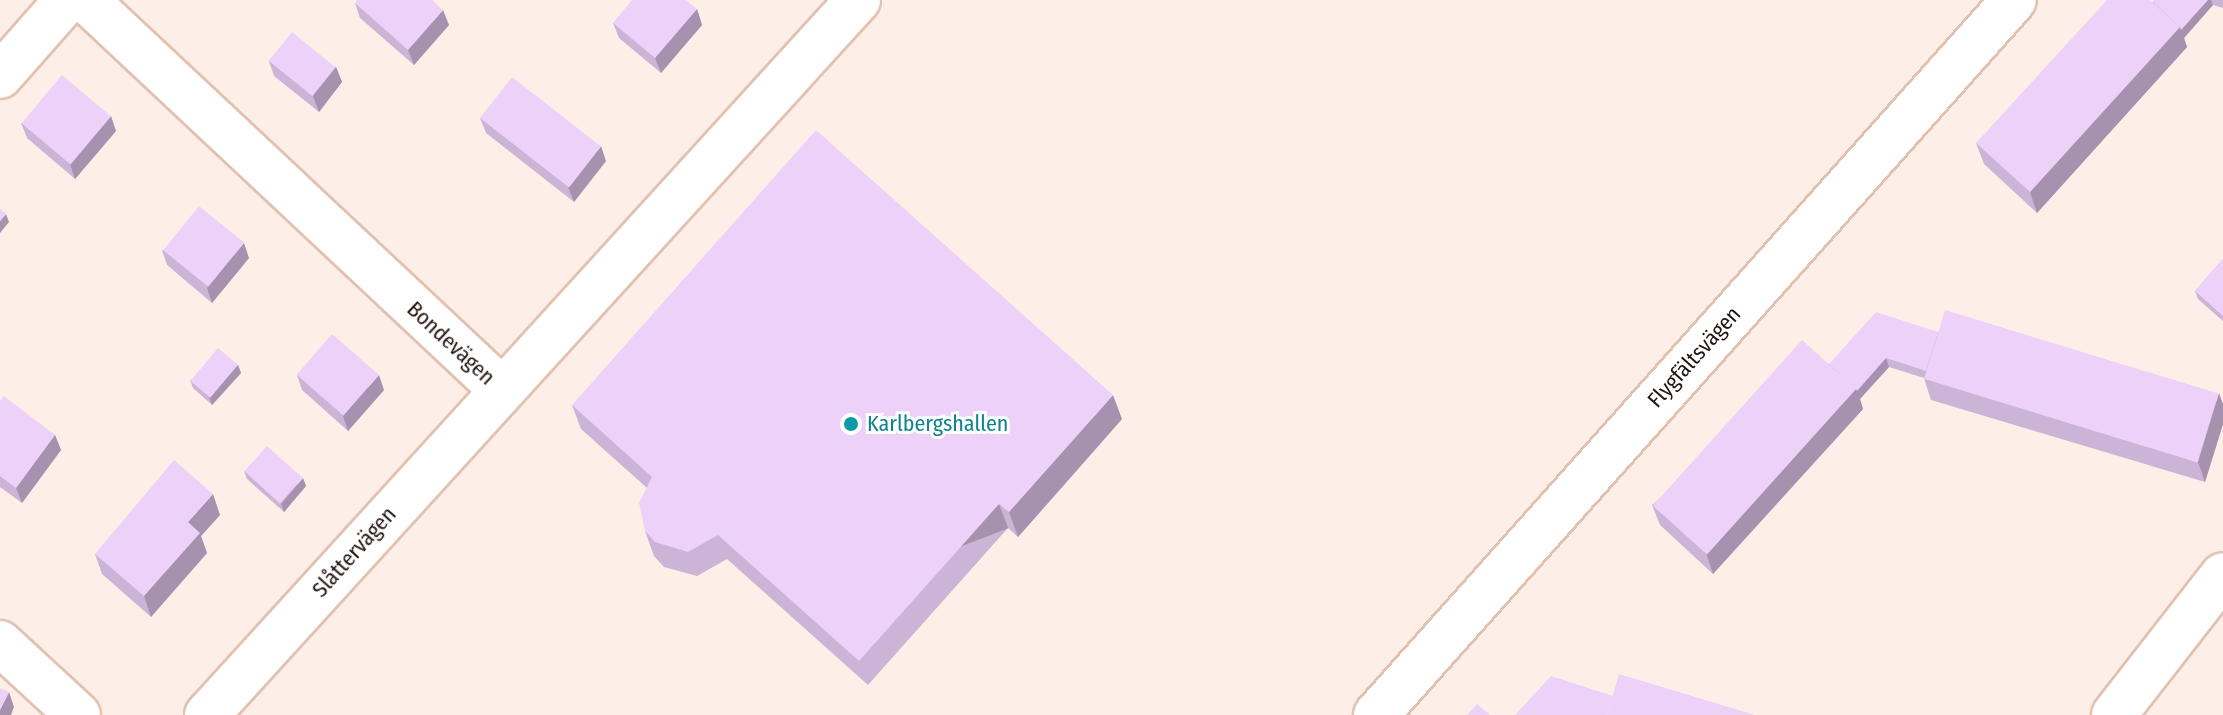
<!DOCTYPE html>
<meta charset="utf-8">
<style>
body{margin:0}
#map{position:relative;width:2223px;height:715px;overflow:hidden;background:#fdefe8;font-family:"Fira Sans Condensed",sans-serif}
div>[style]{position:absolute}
.roads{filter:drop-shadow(2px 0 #e2c1af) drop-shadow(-2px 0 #e2c1af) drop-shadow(0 2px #e2c1af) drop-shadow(0 -2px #e2c1af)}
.minor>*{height:44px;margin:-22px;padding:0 22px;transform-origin:22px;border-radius:22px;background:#fff}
.wall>*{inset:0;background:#ccb4d6}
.shaded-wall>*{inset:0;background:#a692ae;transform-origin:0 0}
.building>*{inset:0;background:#edd1f9;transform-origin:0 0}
.dots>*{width:22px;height:22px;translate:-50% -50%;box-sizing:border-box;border:4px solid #fff;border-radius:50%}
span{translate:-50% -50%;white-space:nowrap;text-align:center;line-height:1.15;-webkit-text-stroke:6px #fff;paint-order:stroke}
.street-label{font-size:22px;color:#20150f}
.culture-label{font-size:22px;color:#0d838f}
.left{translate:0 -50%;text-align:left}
</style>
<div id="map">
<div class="roads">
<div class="minor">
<div style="left:86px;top:0;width:569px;rotate:43.15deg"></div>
<div style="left:0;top:76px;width:101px;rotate:-48.6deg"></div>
<div style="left:0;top:643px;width:106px;rotate:42.7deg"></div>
<div style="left:207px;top:715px;width:967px;rotate:-47.68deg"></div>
<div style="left:1376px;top:715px;width:958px;rotate:-48.26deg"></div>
<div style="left:2114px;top:715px;width:177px;rotate:-52.1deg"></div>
</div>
</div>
<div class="wall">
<div style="clip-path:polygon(2155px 0,2223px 0,2223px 8px,2213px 5px,2184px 38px,2187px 47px,2037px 213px,1984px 164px,1976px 143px)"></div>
<div style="clip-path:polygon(355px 3px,449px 25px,414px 65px,360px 18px)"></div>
<div style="clip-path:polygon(697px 9px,702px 25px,661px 73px,619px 38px,613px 23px)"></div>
<div style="clip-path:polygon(269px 61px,336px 67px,342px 82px,319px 112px,274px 76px)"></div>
<div style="clip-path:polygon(480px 118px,606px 161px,574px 202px,486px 133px)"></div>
<div style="clip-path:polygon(21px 123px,116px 131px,75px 179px,27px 138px)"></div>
<div style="clip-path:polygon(162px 250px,249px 258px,212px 303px,167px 265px)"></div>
<div style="clip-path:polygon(2223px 259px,2223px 321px,2198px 299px,2195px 291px)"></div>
<div style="clip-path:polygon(1938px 332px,2223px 404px,2223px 424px,2205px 482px,1931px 400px,1924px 378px,1889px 367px,1860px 399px,1863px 409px,1713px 574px,1660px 525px,1652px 505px,1829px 364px)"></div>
<div style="clip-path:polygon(238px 365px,241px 373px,212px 405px,193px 388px,190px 380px)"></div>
<div style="clip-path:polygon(297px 375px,384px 390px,348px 431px,302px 390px)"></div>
<div style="clip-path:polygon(0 401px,55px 435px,61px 450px,22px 503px,0 487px)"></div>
<div style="clip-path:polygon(572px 405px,1122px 419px,1018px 537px,1008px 528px,868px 685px,727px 559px,697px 576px,664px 567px,654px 556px,645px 531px,647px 488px,581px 429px)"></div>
<div style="clip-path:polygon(244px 471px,306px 486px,284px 512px,247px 479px)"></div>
<div style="clip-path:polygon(220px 515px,201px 536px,207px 553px,151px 617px,102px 574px,95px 554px)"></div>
</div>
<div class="shaded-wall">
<div style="clip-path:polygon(2208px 0,2211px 0,2213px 5px,2184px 38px,2187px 47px,2037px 213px,2030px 192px,2180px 27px)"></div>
<div style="clip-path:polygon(697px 9px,702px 25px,661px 73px,655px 58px)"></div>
<div style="clip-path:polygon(443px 10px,449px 25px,414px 65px,408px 50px)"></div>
<div style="clip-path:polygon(336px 67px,342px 82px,319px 112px,313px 96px)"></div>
<div style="clip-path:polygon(111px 116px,116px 131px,75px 179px,70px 164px)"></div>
<div style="clip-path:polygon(601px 146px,606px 161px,574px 202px,568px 187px)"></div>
<div style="clip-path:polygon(6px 214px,9px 222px,0 233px,0 221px)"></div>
<div style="clip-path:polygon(244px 243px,249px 258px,212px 303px,207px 288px)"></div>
<div style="clip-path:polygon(1886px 358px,1889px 367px,1860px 399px,1863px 409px,1713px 574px,1706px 553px,1856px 389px)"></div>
<div style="clip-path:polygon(238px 365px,241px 373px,212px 405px,209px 397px)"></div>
<div style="clip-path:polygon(379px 375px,384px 390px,348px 431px,343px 416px)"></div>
<div style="clip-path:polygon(2219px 393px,2223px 404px,2223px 424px,2205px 482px,2198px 462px)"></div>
<div style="clip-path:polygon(1113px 395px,1122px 419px,1018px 537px,1009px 512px)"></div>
<div style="clip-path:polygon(55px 435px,61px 450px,22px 503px,16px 488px)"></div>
<div style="clip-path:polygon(303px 478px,306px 486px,284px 512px,281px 504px)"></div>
<div style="clip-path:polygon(213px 494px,220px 515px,201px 536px,207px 553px,151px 617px,144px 596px,188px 522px)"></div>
<div style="left:999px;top:504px;width:26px;height:210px;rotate:69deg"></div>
<div style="clip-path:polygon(9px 692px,14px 707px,11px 715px,0 715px,0 710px)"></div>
</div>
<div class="building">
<div style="clip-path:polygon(357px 0,432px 0,443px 10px,408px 50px,355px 3px)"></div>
<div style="clip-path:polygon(632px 0,686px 0,697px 9px,655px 58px,613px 23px)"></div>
<div style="clip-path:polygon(2107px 0,2150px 0,2180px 27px,2030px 192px,1976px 143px)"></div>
<div style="clip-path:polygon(2155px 0,2208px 0,2181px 30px,2180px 27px,2153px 2px)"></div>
<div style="left:292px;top:32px;width:56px;height:37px;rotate:39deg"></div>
<div style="left:62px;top:75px;width:64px;height:63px;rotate:40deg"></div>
<div style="left:512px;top:77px;width:113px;height:52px;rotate:38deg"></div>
<div style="clip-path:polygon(816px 130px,1113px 395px,1009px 512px,999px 504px,859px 661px,718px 535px,688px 552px,655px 542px,645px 531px,639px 503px,652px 477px,572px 405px)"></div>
<div style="left:199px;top:206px;width:58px;height:57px;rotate:39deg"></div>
<div style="clip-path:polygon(0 209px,6px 214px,0 221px)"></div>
<div style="clip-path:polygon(2223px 259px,2223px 316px,2195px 291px)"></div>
<div style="left:1945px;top:310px;width:286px;height:72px;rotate:17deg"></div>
<div style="clip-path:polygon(1876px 312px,1938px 332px,1926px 371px,1886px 358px,1857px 391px,1856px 389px,1829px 364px)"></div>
<div style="left:332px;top:334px;width:62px;height:54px;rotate:41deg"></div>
<div style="left:1802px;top:340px;width:73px;height:223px;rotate:42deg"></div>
<div style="left:218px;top:348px;width:26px;height:43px;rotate:40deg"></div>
<div style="clip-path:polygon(4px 396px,55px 435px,16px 488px,0 476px,0 401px)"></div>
<div style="left:267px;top:446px;width:48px;height:34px;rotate:42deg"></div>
<div style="clip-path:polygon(174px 460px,213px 494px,188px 522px,200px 533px,144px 596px,95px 554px)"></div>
<div style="clip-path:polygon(1619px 674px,1755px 715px,1607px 715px)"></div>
<div style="clip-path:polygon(1551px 676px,1613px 696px,1607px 715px,1515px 715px)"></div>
<div style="clip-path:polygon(0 688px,9px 692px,0 710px)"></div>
<div style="clip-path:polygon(1477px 704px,1490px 715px,1467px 715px)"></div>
</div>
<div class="dots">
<div style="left:851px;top:424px;background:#0f9aa8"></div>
</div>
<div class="street-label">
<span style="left:451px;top:343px;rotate:43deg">Bondevägen</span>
<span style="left:1694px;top:357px;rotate:-48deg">Flygfältsvägen</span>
<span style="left:354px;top:552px;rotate:-48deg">Slåttervägen</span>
</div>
<div class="culture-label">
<span class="left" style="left:867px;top:424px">Karlbergshallen</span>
</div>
</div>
